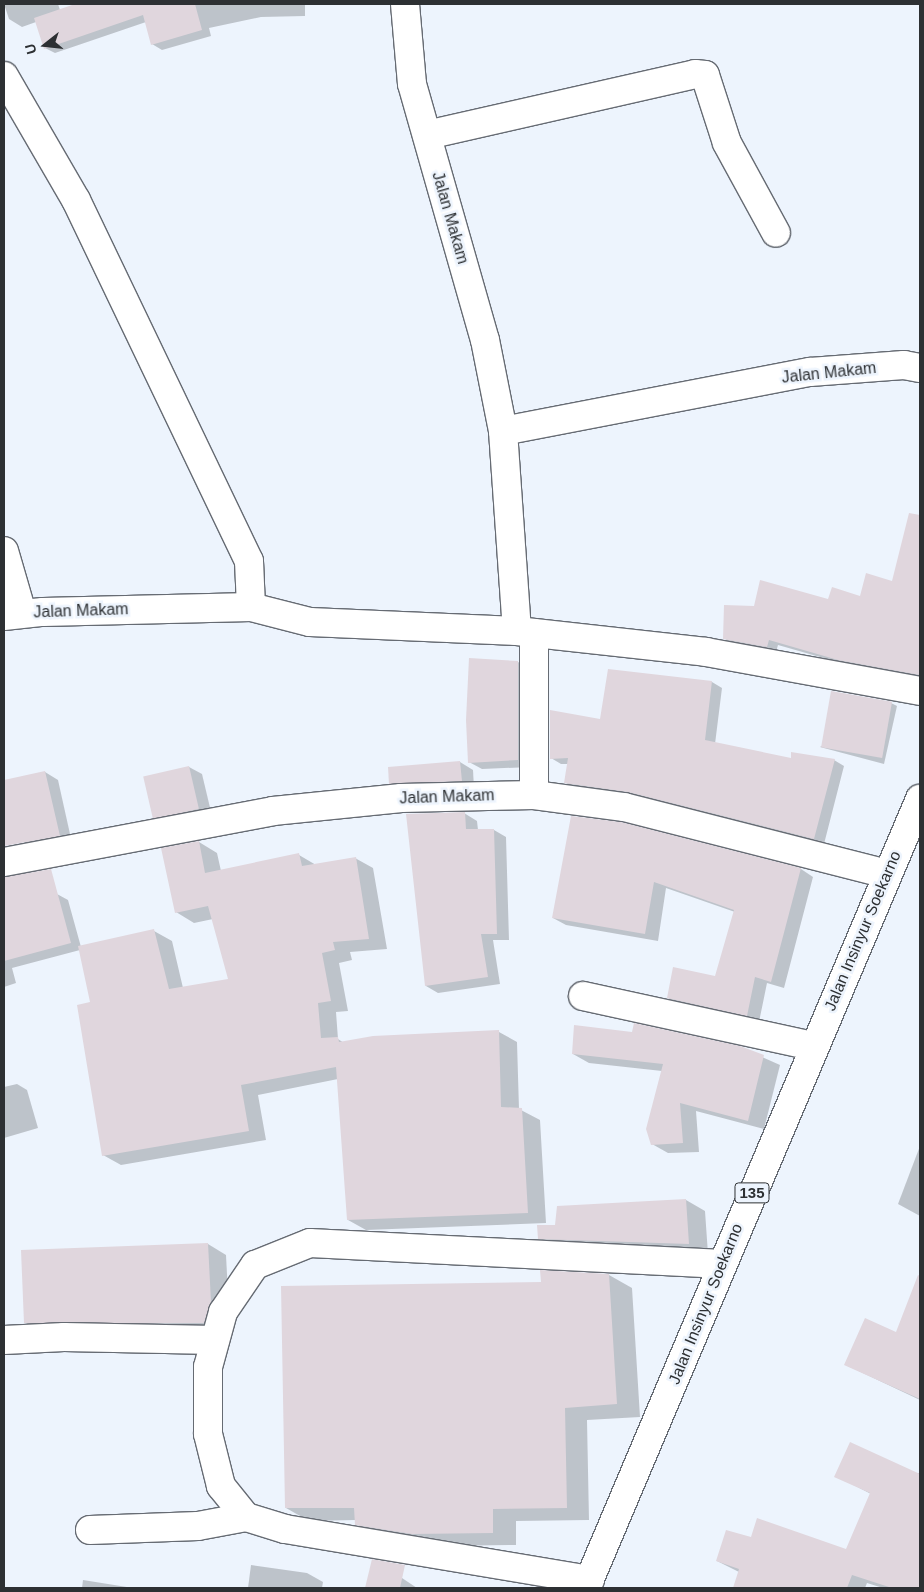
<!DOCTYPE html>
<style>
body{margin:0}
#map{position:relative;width:924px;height:1592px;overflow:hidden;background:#edf4fd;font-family:Helvetica,sans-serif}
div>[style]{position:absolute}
.shadow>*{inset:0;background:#0003}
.building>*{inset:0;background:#e0d6dd;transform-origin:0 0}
.roads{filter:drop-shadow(1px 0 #666b73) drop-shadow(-1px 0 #666b73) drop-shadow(0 1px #666b73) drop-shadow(0 -1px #666b73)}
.minor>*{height:28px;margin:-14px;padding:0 14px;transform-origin:14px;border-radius:14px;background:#fff}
.major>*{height:28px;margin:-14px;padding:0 14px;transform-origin:14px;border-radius:14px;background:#fff}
span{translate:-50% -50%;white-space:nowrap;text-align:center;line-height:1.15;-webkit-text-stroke:5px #edf4fd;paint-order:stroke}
.shield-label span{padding:1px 4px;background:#edf4fd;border:1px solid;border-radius:4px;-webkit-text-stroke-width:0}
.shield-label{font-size:15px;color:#2d3033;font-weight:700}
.street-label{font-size:16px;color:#2d3033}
.frame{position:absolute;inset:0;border:5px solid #2d3033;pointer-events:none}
.north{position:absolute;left:20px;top:20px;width:50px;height:50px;-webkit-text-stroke:4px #edf4fd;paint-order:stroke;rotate:254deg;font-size:14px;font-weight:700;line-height:20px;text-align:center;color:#2d3033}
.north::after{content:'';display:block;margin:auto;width:18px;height:22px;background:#2d3033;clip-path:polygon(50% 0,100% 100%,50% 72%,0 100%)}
</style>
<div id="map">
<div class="shadow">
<div style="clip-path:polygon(4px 4px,58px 4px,60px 10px,79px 4px,305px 4px,305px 16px,261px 17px,209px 28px,211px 36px,162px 50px,152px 44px,146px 22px,55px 53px,45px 48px,36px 22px,22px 27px,9px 19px)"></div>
<div style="clip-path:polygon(903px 542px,920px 545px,920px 678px,848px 665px,778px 645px,776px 652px,733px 644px,724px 638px,755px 607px,861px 597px,893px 582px)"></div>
<div style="clip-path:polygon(518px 662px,531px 670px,531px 767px,482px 769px,469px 762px)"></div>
<div style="clip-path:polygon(609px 670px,712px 682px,722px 688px,715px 744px,792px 759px,834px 760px,844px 766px,824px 844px,575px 788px,566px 783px,568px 764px,561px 764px,551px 758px,601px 721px)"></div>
<div style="clip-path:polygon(891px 703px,897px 706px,884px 764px,820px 747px)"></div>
<div style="clip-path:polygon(460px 762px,473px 770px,474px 788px,403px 790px,390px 783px)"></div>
<div style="clip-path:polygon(189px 767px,202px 774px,212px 816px,167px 824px,154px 817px)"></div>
<div style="clip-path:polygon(45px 772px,58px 780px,72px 843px,37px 849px,4px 832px,4px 782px)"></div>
<div style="clip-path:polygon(464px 813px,477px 821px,478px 830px,494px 830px,506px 837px,509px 940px,493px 940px,500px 984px,438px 993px,426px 986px)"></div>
<div style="clip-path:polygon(621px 824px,801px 869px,813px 877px,784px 988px,767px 983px,759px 1022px,681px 1005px,668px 998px,716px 977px,735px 912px,666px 888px,658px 941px,566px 925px,553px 918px)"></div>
<div style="clip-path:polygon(199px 842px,217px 853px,221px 871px,299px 855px,316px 865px,355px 858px,373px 868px,387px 949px,350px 952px,352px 960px,339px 963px,348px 1011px,336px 1012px,338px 1039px,344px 1043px,499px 1032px,517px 1042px,519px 1109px,540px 1120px,546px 1223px,366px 1230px,348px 1220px,338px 1079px,258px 1095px,266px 1140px,121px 1165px,103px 1155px,92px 1003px,80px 950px,12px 968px,16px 983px,4px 987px,4px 908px,57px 894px,68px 900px,81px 947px,154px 931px,172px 941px,183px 988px,230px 980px,213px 919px,194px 923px,176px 912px)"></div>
<div style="clip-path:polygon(740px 1047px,780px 1065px,764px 1129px,696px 1111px,699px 1152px,668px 1153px,652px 1144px,662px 1071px,589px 1063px,573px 1054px)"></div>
<div style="clip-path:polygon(17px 1084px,27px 1090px,38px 1128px,4px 1138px,4px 1087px)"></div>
<div style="clip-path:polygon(920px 1146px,920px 1216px,898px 1204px)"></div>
<div style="clip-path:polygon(686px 1200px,705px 1211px,708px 1254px,558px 1249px,539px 1238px,556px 1227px,558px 1208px)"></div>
<div style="clip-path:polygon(208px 1244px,226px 1255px,229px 1313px,223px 1333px,44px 1333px,26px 1323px)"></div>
<div style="clip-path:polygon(541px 1272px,609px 1275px,632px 1288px,640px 1417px,587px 1420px,589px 1520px,516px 1521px,516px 1545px,434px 1546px,379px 1537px,356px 1524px,356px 1520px,309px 1521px,286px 1508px,542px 1283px)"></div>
<div style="clip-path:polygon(920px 1274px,920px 1400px,846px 1365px,897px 1334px)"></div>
<div style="clip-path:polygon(920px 1473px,920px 1588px,883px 1588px,867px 1583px,865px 1588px,734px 1588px,739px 1572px,717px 1561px,752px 1539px,847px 1550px,871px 1494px,836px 1476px)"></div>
<div style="clip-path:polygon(251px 1565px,307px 1573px,323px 1582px,322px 1588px,248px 1588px)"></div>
<div style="clip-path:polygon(370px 1572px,402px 1578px,417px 1588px,366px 1588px)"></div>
<div style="clip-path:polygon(83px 1580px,133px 1588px,82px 1588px)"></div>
</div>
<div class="building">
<div style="clip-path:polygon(75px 4px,195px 4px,202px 30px,151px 45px,143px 15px,44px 49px,34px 18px)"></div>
<div style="clip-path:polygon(909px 513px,920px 515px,920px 675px,838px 660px,769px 640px,767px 647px,723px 639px,724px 605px,754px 606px,760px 580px,828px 599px,832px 587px,860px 596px,866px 573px,892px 581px)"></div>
<div style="clip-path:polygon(469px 658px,518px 661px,518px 760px,468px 763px,466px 720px)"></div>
<div style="clip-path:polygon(608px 669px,712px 681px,705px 740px,791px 758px,791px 752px,835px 759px,814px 839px,628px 792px,564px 783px,568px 758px,550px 759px,550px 710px,600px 719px)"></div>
<div style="left:831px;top:691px;width:62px;height:57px;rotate:10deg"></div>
<div style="clip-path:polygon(460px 761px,462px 781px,389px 784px,388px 767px)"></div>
<div style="left:189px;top:766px;width:44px;height:47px;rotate:77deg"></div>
<div style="clip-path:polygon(45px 771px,60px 836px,4px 846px,4px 780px)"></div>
<div style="clip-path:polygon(465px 812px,466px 829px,494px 829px,497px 934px,481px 934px,488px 977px,425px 986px,406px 814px)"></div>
<div style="clip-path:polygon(571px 816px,621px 822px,801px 868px,771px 982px,755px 977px,747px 1016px,667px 998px,673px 967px,715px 976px,734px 910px,654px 882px,645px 934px,552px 918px)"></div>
<div style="clip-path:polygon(199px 841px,205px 873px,299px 853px,302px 866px,356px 857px,369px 939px,333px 942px,335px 950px,322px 953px,331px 1001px,318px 1003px,321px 1038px,338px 1037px,339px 1042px,373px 1036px,499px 1030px,501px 1107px,522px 1108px,528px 1213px,347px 1220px,336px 1067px,241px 1085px,249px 1131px,102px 1156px,77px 1005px,90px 1002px,78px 946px,154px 929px,169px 989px,228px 979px,208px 906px,175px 913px,161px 848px)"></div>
<div style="clip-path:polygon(51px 869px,71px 943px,4px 961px,4px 877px)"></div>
<div style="clip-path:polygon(634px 1023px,740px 1046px,764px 1055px,748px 1121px,680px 1103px,683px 1143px,651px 1145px,646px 1129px,663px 1064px,572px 1054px,574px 1025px,632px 1032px)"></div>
<div style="clip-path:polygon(686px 1199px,689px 1244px,538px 1239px,537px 1225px,555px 1225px,557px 1206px)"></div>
<div style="clip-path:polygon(208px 1243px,211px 1302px,204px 1323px,24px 1323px,21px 1250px)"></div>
<div style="clip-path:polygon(540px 1270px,609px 1274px,617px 1404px,565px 1408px,567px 1508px,493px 1509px,493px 1533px,412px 1534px,355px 1525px,354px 1508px,285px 1508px,281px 1286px,541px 1282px)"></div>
<div style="clip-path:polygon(918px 1275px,920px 1276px,920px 1399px,844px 1365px,865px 1318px,896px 1332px)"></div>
<div style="clip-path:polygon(850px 1442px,920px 1474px,920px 1588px,892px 1588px,852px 1575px,847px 1588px,733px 1588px,739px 1569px,716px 1561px,726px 1530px,751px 1537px,757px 1518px,846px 1549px,870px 1493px,834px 1477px)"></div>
<div style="clip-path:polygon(372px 1559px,405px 1565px,400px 1588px,365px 1588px)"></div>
</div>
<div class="roads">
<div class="minor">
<div style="left:405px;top:4px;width:80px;rotate:85deg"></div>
<div style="left:412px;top:84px;width:266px;rotate:74.1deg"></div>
<div style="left:485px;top:340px;width:93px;rotate:78.8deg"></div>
<div style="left:503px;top:431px;width:200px;rotate:86deg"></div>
<div style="left:4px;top:76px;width:143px;rotate:59.9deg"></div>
<div style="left:76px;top:200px;width:400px;rotate:64.4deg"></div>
<div style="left:249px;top:561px;width:46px;rotate:87.5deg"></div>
<div style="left:427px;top:135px;width:275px;rotate:-12.8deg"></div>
<div style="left:695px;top:74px;width:10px;rotate:6deg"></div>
<div style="left:705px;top:75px;width:71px;rotate:72.1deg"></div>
<div style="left:727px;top:143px;width:102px;rotate:61.4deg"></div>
<div style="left:503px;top:431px;width:313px;rotate:-10.9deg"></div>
<div style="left:810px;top:372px;width:94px;rotate:-4.3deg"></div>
<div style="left:904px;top:365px;width:16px;rotate:11deg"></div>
<div style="left:4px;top:551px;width:65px;rotate:73.8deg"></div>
<div style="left:4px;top:616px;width:39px;rotate:-6deg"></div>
<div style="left:43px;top:612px;width:208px;rotate:-1.4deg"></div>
<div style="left:251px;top:607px;width:61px;rotate:14.3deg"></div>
<div style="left:310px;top:622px;width:207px;rotate:2.5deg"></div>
<div style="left:517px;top:631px;width:190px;rotate:6.3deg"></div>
<div style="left:706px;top:652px;width:218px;rotate:10.3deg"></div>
<div style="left:534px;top:795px;width:162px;rotate:-90deg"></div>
<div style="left:4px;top:862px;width:274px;rotate:-10.7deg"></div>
<div style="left:273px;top:811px;width:129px;rotate:-5.8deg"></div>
<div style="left:401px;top:798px;width:133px;rotate:-1.3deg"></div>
<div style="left:534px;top:795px;width:91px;rotate:7.6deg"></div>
<div style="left:624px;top:807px;width:271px;rotate:14.3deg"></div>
<div style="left:583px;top:996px;width:235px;rotate:12.3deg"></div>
<div style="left:4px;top:1340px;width:60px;rotate:-2.9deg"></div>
<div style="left:64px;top:1337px;width:151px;rotate:1.1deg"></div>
<div style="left:90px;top:1530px;width:108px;rotate:-2.1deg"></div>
<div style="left:198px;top:1526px;width:49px;rotate:-10.6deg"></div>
<div style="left:590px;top:1580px;width:309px;rotate:-170.5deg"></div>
<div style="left:285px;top:1529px;width:41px;rotate:-162.9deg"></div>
<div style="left:246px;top:1517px;width:40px;rotate:-129deg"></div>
<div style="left:221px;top:1486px;width:54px;rotate:-104deg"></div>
<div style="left:208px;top:1434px;width:67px;rotate:-90deg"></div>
<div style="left:208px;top:1367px;width:57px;rotate:-74.7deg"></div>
<div style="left:223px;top:1312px;width:57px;rotate:-55.8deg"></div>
<div style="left:255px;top:1265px;width:59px;rotate:-21.8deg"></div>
<div style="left:310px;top:1243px;width:413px;rotate:2.9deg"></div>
</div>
<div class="major">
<div style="left:586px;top:1588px;width:857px;rotate:-67.06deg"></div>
</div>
</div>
<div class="shield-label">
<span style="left:752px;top:1193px">135</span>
</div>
<div class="street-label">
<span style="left:450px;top:218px;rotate:74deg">Jalan Makam</span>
<span style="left:829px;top:373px;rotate:-6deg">Jalan Makam</span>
<span style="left:81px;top:611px;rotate:-2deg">Jalan Makam</span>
<span style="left:447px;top:797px;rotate:-2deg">Jalan Makam</span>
<span style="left:863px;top:931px;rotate:-67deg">Jalan Insinyur Soekarno</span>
<span style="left:706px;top:1304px;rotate:-68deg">Jalan Insinyur Soekarno</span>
</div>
<div class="frame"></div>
<div class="north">U</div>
</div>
